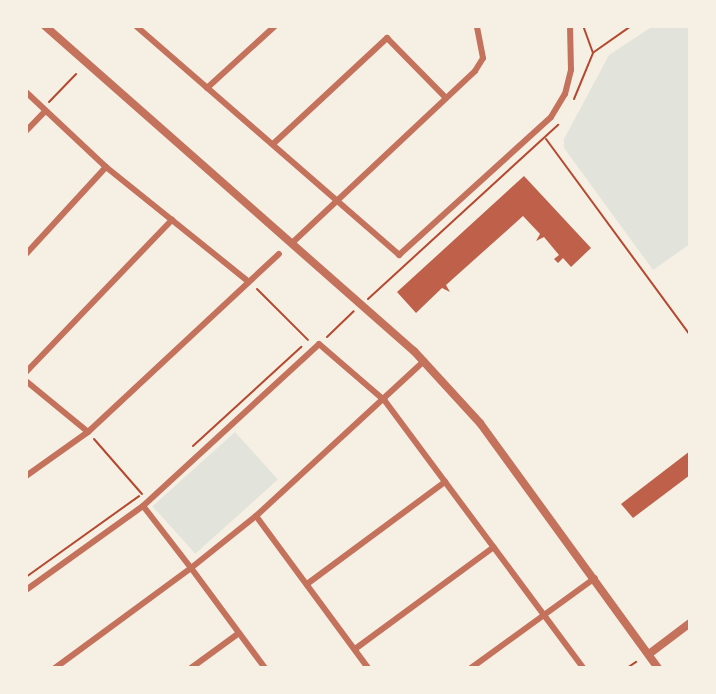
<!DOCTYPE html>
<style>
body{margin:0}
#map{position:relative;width:716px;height:694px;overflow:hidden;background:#f6efe4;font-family:Lato,sans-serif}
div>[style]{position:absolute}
.green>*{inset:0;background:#e2e4dc;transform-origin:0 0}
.building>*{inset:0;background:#bf614a}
.path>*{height:2px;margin:-1px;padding:0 1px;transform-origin:1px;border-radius:1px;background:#b5482f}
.minor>*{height:6px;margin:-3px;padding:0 3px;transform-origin:3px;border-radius:3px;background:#c5725c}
.tertiary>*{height:8px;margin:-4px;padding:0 4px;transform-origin:4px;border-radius:4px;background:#c5725c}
span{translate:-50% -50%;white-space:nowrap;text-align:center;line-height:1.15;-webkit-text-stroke:6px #f6efe4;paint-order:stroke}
.frame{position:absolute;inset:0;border:28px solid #f6efe4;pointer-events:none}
</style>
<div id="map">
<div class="green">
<div style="clip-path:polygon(653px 26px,690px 26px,690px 244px,653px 270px,564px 148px,564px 139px,609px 55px)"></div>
<div style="left:235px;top:432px;width:64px;height:111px;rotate:48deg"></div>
</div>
<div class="building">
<div style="clip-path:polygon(524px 176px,591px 248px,571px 267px,563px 258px,558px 263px,554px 259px,559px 255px,544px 237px,536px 241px,540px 234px,523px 216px,446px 285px,450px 292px,442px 288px,416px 313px,397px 292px)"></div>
<div style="clip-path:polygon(690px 451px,690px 475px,633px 518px,621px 504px)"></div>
</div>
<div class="path">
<div style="left:594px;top:52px;width:45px;rotate:-35.1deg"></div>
<div style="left:574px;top:99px;width:50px;rotate:-67.6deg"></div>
<div style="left:593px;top:53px;width:29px;rotate:-110deg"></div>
<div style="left:49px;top:102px;width:39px;rotate:-46deg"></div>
<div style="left:546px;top:139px;width:243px;rotate:53.7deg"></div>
<div style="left:257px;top:289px;width:72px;rotate:45deg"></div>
<div style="left:368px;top:299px;width:258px;rotate:-42.5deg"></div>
<div style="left:327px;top:337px;width:37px;rotate:-44deg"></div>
<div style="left:94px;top:439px;width:73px;rotate:48.9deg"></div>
<div style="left:193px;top:446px;width:147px;rotate:-42.5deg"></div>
<div style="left:26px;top:577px;width:139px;rotate:-35.6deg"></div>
<div style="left:627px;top:668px;width:11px;rotate:-34deg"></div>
</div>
<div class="minor">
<div style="left:136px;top:26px;width:349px;rotate:41deg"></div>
<div style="left:399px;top:255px;width:205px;rotate:-42.2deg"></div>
<div style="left:551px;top:117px;width:27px;rotate:-59deg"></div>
<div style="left:565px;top:94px;width:25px;rotate:-76deg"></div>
<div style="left:571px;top:70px;width:44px;rotate:-91.3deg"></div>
<div style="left:207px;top:88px;width:92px;rotate:-42.4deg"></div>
<div style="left:26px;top:92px;width:110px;rotate:43.2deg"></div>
<div style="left:106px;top:167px;width:182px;rotate:38.8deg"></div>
<div style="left:26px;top:131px;width:28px;rotate:-46deg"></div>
<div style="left:273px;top:144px;width:156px;rotate:-42.9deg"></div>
<div style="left:387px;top:38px;width:84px;rotate:45.5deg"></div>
<div style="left:292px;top:243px;width:251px;rotate:-43.2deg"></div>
<div style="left:475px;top:71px;width:15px;rotate:-58deg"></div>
<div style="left:483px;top:58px;width:33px;rotate:-101deg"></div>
<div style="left:26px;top:254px;width:118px;rotate:-47.4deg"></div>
<div style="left:26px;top:372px;width:211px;rotate:-46.2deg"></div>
<div style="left:26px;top:381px;width:80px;rotate:39.4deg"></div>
<div style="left:88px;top:432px;width:261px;rotate:-43deg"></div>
<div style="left:26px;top:476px;width:76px;rotate:-35.4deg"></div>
<div style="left:256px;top:516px;width:189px;rotate:53.6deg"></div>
<div style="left:307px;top:584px;width:172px;rotate:-36.5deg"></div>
<div style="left:26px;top:590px;width:144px;rotate:-35.7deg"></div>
<div style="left:143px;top:506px;width:239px;rotate:-42.6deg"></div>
<div style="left:319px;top:344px;width:87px;rotate:40.8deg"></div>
<div style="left:385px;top:401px;width:332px;rotate:53.4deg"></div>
<div style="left:355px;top:649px;width:172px;rotate:-36.3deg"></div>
<div style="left:55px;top:668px;width:169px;rotate:-36.3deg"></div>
<div style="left:191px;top:568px;width:78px;rotate:-127.7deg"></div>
<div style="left:191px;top:668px;width:59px;rotate:-36.1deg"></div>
<div style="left:265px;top:668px;width:124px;rotate:-126.5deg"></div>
<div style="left:191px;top:568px;width:83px;rotate:-38.7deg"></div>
<div style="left:256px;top:516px;width:229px;rotate:-42.7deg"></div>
<div style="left:471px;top:668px;width:153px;rotate:-36deg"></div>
</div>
<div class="tertiary">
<div style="left:45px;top:26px;width:492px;rotate:41.4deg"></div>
<div style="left:414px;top:351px;width:98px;rotate:47.5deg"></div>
<div style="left:480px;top:423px;width:303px;rotate:54deg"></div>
<div style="left:649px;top:654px;width:51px;rotate:-37.1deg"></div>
</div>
<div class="frame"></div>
</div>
